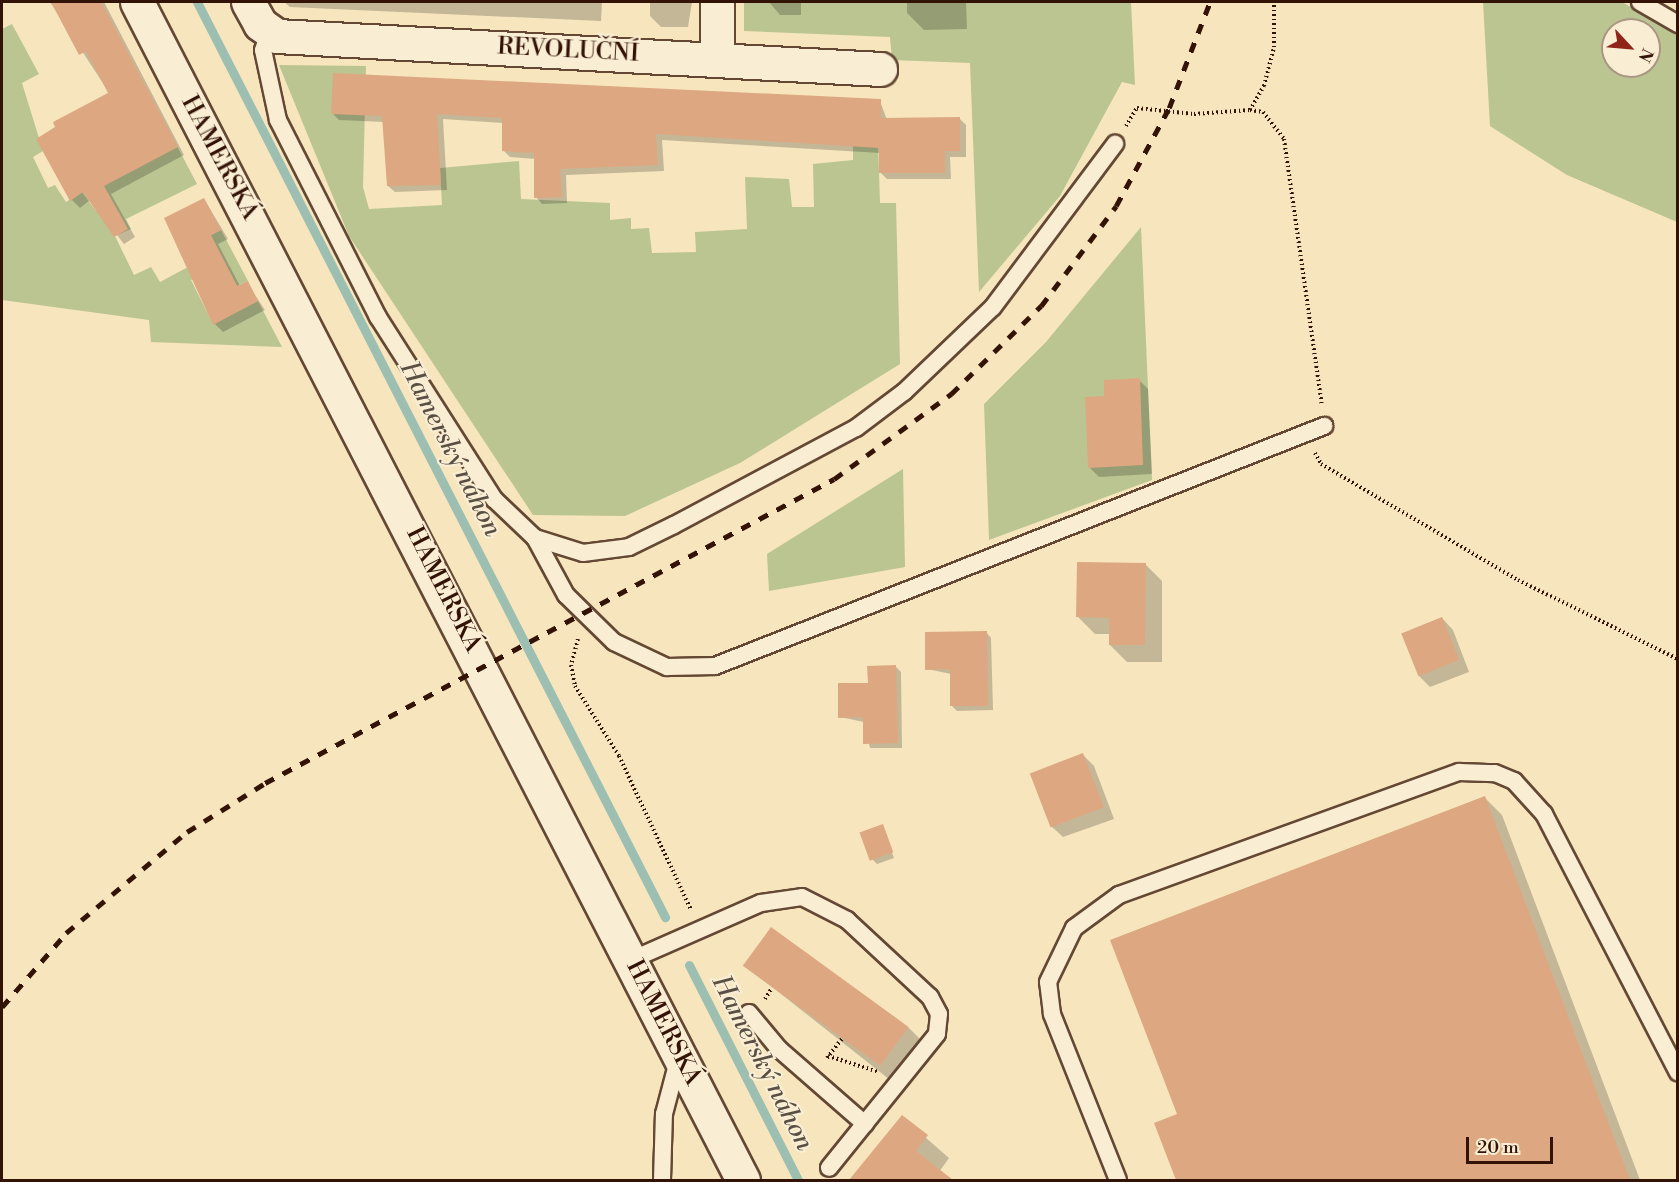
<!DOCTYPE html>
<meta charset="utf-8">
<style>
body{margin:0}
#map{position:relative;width:1679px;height:1182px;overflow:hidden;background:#f6e5bd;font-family:"Libre Bodoni",serif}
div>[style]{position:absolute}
.green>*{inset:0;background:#bbc592}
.shadow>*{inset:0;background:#0003}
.stream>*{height:9px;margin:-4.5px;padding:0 4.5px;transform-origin:4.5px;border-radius:4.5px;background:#9dbfb2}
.building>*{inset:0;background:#dda881;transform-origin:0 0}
.path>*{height:4px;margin-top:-2px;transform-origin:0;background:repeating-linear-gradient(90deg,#341307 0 1.5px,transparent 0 4.5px)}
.roads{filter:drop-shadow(2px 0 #644834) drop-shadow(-2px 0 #644834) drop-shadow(0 2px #644834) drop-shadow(0 -2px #644834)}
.lane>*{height:16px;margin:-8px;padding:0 8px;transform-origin:8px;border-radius:8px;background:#f9eed4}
.street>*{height:33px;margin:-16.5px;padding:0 16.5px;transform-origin:16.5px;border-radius:16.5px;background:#f9eed4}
.secondary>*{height:33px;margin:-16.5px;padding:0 16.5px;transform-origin:16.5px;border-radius:16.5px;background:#f9eed4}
.rail>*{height:4.5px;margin-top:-2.25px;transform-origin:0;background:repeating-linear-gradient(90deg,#341307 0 10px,transparent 0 20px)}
span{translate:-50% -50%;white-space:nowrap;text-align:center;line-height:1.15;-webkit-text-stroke:4.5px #f9eed4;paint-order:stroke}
.street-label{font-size:24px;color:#341307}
.water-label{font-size:26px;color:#594f43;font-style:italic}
.frame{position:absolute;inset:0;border:3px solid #341307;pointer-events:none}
.north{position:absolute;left:1601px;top:18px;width:60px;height:60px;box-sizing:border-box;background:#f9eed4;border:2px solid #aa9682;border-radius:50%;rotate:116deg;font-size:16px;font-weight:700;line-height:24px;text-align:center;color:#341307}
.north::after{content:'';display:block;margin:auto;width:21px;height:27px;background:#8f2418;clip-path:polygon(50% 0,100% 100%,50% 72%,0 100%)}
.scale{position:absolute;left:1466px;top:1137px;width:87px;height:27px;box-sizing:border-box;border:3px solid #341307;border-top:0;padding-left:8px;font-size:18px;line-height:21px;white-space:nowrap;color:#341307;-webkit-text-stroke:4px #f9eed4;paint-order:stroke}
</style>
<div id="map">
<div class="green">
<div style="clip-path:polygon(744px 2px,1131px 2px,1135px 85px,1122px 82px,1060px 196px,979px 292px,970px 63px,892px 60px,890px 37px,744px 31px)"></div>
<div style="clip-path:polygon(evenodd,1483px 2px,1622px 2px,1677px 34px,1677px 222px,1567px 175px,1490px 126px,1483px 2px,1613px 30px,1649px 30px,1649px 66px,1613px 66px,1613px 30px)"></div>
<div style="clip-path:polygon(12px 24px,39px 74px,22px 83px,43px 151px,33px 157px,48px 188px,55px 185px,66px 202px,82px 192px,96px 211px,103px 185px,177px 146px,197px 184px,126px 219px,131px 229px,115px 236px,134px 275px,151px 267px,160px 282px,188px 267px,181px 251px,221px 230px,248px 281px,237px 286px,225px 263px,191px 280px,213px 324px,258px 301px,282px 347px,151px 342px,149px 320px,2px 300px,2px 29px)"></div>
<div style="clip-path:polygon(279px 65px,366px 66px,363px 187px,369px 209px,442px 205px,440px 168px,519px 161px,521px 199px,610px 203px,610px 220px,631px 218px,631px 229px,649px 228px,652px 253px,696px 252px,695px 232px,747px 229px,745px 177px,789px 179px,792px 207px,814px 207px,813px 164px,853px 160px,853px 142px,878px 141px,880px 203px,896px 203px,900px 364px,740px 463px,625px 516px,533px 515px,349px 236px)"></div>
<div style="clip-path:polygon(1141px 227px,1152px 480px,989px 540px,984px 404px,1046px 342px)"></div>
<div style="clip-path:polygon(903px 469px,905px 567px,769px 591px,767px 554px)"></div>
</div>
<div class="shadow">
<div style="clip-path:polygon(50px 2px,104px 2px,184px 155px,111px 194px,135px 237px,124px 244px,90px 200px,80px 208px,72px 200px,110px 94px)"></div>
<div style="clip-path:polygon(284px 2px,602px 2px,601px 21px,290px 7px)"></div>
<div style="clip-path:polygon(650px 2px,692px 2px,688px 27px,661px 27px,650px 16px)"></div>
<div style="clip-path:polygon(769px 2px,831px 2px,801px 3px,801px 15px,780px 15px)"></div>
<div style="clip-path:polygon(907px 2px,966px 2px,967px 29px,924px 30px,907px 13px)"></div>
<div style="clip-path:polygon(880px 101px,887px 120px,959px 118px,966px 125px,966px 157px,950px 157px,951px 179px,887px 179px,881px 173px,880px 153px,662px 140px,664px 171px,566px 175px,567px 203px,542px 204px,536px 197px,536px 159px,510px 157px,504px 151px,503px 123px,443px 119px,447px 190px,395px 192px,388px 186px,384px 122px,339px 120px,333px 114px)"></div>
<div style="clip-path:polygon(204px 199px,228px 239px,218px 244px,240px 286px,247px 283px,265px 310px,223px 332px,215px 324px)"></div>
<div style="clip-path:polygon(1139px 380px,1148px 389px,1152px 474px,1099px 477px,1089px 467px,1106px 398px)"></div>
<div style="clip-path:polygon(1145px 564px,1162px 581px,1162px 662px,1127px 662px,1110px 645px,1110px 634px,1095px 634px,1078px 617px)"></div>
<div style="clip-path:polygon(1442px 618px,1453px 630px,1469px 672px,1430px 687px,1419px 676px)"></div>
<div style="clip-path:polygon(986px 632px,991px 638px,993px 710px,957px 711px,952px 706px,951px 674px,927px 669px)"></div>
<div style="clip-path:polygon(896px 667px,901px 672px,902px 748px,870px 748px,864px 722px,840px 717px)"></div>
<div style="clip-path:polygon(1083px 755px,1094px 766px,1114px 819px,1063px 837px,1051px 826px)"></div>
<div style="clip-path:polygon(1485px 798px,1502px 815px,1640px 1180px,1178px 1180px,1156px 1124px,1179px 1115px)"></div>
<div style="clip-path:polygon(882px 826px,894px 858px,877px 864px,872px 859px)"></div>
<div style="clip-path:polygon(743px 964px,908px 1027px,930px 1049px,899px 1087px)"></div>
<div style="clip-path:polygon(902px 1117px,949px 1158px,939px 1172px,950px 1180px,851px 1180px)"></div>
</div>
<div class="stream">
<div style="left:197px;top:2px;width:1028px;rotate:62.91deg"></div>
<div style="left:689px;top:965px;width:241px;rotate:63.1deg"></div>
</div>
<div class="building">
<div style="clip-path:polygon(51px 2px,101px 2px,178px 147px,104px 186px,128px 229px,114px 237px,83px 192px,70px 201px,36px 139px,55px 127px,53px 122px,108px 93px,86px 51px,79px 55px)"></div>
<div style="clip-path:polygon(333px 73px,881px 99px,881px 118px,960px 117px,960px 151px,945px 151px,945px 173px,879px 173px,879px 148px,656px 134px,658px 165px,560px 169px,562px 197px,534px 198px,534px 153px,502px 151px,502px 118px,437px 114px,441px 185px,387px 186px,382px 116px,331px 114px)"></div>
<div style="clip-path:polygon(204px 198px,221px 230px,211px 235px,237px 286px,248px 281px,258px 301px,213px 325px,164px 218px)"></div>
<div style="clip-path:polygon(1140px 378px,1143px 465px,1088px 468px,1085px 397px,1104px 396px,1104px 380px)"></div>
<div style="clip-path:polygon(1077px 562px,1146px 563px,1145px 645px,1109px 645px,1109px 618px,1076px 617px)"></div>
<div style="left:1442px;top:617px;width:46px;height:44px;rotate:68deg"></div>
<div style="clip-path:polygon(987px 631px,988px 706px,950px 706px,950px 669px,925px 670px,925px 632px)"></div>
<div style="clip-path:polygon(896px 665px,898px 743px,863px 744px,863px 717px,838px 718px,838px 683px,868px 683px,867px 666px)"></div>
<div style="left:1083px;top:753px;width:58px;height:57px;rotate:69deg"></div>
<div style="clip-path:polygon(1485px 796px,1630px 1180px,1176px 1180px,1154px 1123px,1177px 1114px,1110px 940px)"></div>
<div style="left:883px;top:824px;width:30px;height:25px;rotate:70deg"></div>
<div style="left:771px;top:927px;width:170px;height:48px;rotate:36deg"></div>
<div style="clip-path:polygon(902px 1115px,928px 1135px,916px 1151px,953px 1180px,849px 1180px)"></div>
</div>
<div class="path">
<div style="left:1250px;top:110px;width:28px;rotate:-60deg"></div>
<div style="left:1264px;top:86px;width:40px;rotate:-75.6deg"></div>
<div style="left:1274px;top:47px;width:45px;rotate:-90deg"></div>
<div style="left:1126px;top:126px;width:21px;rotate:-59deg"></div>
<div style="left:1137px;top:108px;width:57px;rotate:6deg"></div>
<div style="left:1194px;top:114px;width:56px;rotate:-4.1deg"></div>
<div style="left:1250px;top:110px;width:13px;rotate:9deg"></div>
<div style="left:1263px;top:112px;width:34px;rotate:52deg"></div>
<div style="left:1284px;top:139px;width:269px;rotate:81.9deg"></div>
<div style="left:1315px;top:453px;width:13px;rotate:61deg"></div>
<div style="left:1321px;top:464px;width:229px;rotate:30.5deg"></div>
<div style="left:1518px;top:580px;width:178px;rotate:26.3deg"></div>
<div style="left:578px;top:639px;width:27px;rotate:105deg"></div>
<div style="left:571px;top:665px;width:21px;rotate:79deg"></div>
<div style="left:575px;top:686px;width:83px;rotate:57.8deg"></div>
<div style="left:619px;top:756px;width:170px;rotate:64.9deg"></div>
<div style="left:765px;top:999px;width:13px;rotate:-58deg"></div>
<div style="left:828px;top:1056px;width:53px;rotate:17.4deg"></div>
<div style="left:827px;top:1058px;width:24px;rotate:-52deg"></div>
</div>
<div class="roads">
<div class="lane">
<div style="left:1640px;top:2px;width:44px;rotate:30.1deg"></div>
<div style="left:269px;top:32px;width:19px;rotate:108deg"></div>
<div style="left:263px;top:50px;width:72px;rotate:77.9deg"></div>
<div style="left:278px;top:120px;width:221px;rotate:63.1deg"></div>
<div style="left:378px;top:317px;width:216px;rotate:57.5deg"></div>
<div style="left:494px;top:499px;width:57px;rotate:43.6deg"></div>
<div style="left:535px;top:538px;width:50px;rotate:17.4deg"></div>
<div style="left:583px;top:553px;width:46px;rotate:-7.4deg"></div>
<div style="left:629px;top:547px;width:50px;rotate:-26.1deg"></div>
<div style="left:674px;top:525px;width:206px;rotate:-28.1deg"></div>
<div style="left:856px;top:428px;width:60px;rotate:-36.9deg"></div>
<div style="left:904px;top:392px;width:123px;rotate:-43.7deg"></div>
<div style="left:993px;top:307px;width:204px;rotate:-53.2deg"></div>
<div style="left:535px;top:538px;width:65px;rotate:61.5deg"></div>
<div style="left:566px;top:595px;width:67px;rotate:44.4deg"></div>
<div style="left:614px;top:642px;width:59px;rotate:25.3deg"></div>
<div style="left:667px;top:667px;width:48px;rotate:-1.2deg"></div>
<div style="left:715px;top:666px;width:655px;rotate:-21.51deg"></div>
<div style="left:631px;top:960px;width:142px;rotate:-23.7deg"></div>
<div style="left:761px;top:903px;width:41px;rotate:-8.3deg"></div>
<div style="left:802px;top:897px;width:51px;rotate:27.1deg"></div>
<div style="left:847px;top:920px;width:113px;rotate:42.9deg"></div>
<div style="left:930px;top:997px;width:19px;rotate:62deg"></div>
<div style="left:939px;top:1014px;width:20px;rotate:96deg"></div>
<div style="left:937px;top:1034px;width:172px;rotate:128.9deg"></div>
<div style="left:749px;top:1013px;width:47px;rotate:50.2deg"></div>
<div style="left:779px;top:1049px;width:114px;rotate:41.1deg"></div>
<div style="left:662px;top:1180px;width:66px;rotate:-88.3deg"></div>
<div style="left:664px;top:1114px;width:59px;rotate:-75.3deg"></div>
<div style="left:1118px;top:1180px;width:179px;rotate:-111.7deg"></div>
<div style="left:1052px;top:1014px;width:32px;rotate:-97deg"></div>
<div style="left:1048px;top:982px;width:60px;rotate:-64.3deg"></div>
<div style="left:1074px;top:928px;width:56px;rotate:-36.3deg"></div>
<div style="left:1119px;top:895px;width:362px;rotate:-19.9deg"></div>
<div style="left:1459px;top:772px;width:36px;rotate:2deg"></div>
<div style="left:1495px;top:773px;width:21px;rotate:23deg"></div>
<div style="left:1514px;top:781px;width:45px;rotate:47.7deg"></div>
<div style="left:1544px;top:814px;width:291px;rotate:62.6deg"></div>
</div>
<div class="street">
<div style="left:248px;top:2px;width:25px;rotate:61deg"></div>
<div style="left:260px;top:24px;width:21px;rotate:35deg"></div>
<div style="left:277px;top:36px;width:604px;rotate:3.13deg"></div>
<div style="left:717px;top:2px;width:56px;rotate:90deg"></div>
</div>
<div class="secondary">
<div style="left:137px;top:2px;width:1325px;rotate:62.78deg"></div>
</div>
</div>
<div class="rail">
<div style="left:2px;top:1007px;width:98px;rotate:-49.1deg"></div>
<div style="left:66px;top:933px;width:158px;rotate:-39.9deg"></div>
<div style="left:187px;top:832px;width:92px;rotate:-32.1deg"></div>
<div style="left:265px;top:783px;width:645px;rotate:-28.11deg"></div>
<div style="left:834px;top:479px;width:145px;rotate:-36deg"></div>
<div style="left:951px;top:394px;width:126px;rotate:-44.4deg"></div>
<div style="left:1041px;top:306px;width:125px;rotate:-53.1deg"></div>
<div style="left:1116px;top:206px;width:111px;rotate:-61.6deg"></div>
<div style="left:1169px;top:108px;width:114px;rotate:-68.9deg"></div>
</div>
<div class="street-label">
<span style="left:568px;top:51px;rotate:3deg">REVOLUČNÍ</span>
<span style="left:219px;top:158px;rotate:62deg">HAMERSKÁ</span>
<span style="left:443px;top:590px;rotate:63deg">HAMERSKÁ</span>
<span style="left:663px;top:1023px;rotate:63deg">HAMERSKÁ</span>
</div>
<div class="water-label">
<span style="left:450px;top:449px;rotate:63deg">Hamerský náhon</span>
<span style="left:762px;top:1063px;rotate:63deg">Hamerský náhon</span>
</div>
<div class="frame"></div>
<div class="north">N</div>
<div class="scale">20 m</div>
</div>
